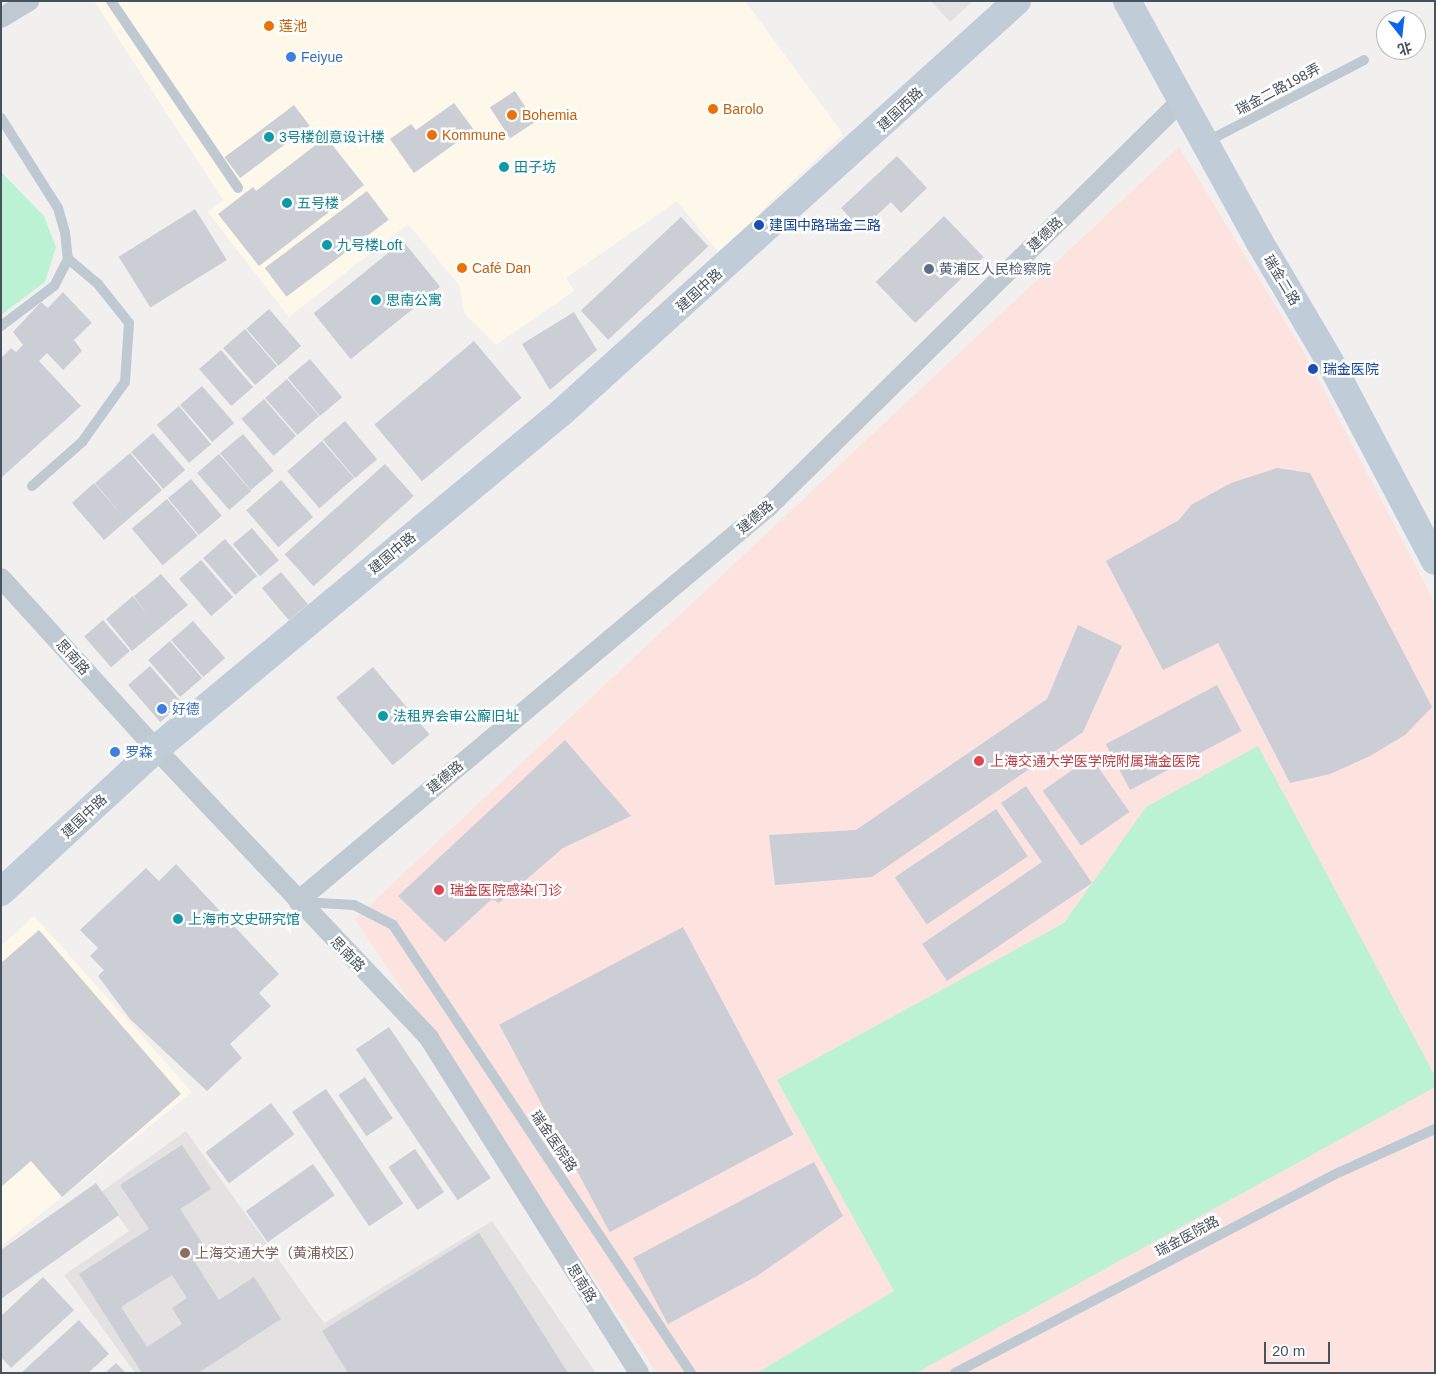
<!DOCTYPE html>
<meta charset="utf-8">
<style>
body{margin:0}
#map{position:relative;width:1436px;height:1374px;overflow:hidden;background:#f2f0ef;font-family:Arial,"Noto Sans SC",sans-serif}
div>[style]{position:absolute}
.commercial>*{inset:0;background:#fdf8e9}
.education>*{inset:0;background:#e3e1e1}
.medical>*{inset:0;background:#fce3df}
.green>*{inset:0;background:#bcf2d4}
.building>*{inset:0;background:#cbced5;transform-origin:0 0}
.lane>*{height:10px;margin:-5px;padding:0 5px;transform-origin:5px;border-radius:5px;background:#bfc9d2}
.street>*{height:20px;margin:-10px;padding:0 10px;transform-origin:10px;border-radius:10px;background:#bfc9d2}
.secondary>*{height:28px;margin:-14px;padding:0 14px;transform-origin:14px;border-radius:14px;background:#c1ccd9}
.dots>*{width:14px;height:14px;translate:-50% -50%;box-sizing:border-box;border:2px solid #fff;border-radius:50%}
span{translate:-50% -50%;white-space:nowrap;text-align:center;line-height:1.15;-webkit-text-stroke:5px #fff;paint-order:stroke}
.food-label{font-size:14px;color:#c56008}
.left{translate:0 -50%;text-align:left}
.shop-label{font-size:14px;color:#366cbe}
.street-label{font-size:14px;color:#46525e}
.culture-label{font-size:14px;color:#0d838f}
.transit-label{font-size:14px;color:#164399}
.service-label{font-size:14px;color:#4e5e75}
.health-label{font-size:14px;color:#be3a42}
.education-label{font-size:14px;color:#785e54}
.frame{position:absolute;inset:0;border:2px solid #46525e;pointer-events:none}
.north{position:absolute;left:1376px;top:10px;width:50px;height:50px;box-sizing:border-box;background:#fff;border:1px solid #b5babf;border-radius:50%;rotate:164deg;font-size:14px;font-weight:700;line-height:20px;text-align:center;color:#46525e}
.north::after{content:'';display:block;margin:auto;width:18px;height:22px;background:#0f64ec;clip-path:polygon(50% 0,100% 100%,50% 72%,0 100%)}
.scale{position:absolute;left:1264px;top:1342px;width:66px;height:22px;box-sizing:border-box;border:2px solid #46525e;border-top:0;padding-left:6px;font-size:15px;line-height:18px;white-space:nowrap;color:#46525e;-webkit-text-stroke:4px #fff;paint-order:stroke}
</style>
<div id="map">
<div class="commercial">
<div style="clip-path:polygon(94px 1px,745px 1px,843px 134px,769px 203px,722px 257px,677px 201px,566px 278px,574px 291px,496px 345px,465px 314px,459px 285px,408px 224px,289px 317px,208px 212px,223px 200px)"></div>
<div style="clip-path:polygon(34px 916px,192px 1092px,1px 1246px,1px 946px)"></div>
</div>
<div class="education">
<div style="clip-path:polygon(931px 1px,973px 1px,950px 22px)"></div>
<div style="clip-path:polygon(186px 1131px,324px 1323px,492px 1221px,596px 1373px,135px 1373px,64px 1275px,129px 1231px,101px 1192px)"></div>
</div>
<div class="medical">
<div style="clip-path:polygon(1179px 147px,1306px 356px,1435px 603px,1435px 1373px,657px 1373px,355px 919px)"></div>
</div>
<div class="green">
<div style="clip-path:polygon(2px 173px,44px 216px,56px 247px,45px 282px,1px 315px)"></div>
<div style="clip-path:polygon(1258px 746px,1435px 1076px,1435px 1087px,916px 1373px,757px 1373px,894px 1291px,777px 1080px,1064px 923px,1146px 807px)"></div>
</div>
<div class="building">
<div style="left:515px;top:91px;width:37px;height:30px;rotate:57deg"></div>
<div style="clip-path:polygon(454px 103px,474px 130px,414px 173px,390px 139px,411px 124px,416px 130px)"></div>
<div style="left:294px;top:105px;width:26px;height:87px;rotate:53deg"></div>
<div style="clip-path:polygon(326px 137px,364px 185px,259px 266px,218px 214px,253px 187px,256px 191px)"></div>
<div style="clip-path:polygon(897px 156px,927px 188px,901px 213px,891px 202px,861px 230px,841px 208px)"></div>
<div style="left:367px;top:191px;width:36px;height:128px;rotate:53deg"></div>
<div style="left:195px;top:209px;width:60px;height:90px;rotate:58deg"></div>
<div style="left:944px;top:216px;width:57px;height:95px;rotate:46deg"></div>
<div style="left:681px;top:217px;width:40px;height:137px;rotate:47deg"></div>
<div style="left:403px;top:241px;width:59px;height:115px;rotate:51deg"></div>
<div style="clip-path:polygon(63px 292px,92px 323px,74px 340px,82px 351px,63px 370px,47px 353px,39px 361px,81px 406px,1px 478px,1px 358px,11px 348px,16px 352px,23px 345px,13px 332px,41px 302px,48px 308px)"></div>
<div style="left:269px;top:309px;width:49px;height:30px;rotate:49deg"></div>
<div style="clip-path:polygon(574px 312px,597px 350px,550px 390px,522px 344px)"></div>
<div style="left:245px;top:329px;width:49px;height:29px;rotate:49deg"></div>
<div style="left:474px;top:341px;width:74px;height:130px;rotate:50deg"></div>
<div style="left:221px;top:350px;width:49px;height:29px;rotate:49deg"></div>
<div style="left:310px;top:359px;width:50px;height:29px;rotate:50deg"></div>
<div style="left:287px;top:379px;width:49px;height:29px;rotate:49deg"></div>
<div style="left:202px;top:386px;width:49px;height:29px;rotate:49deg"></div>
<div style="left:264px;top:399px;width:49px;height:30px;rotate:49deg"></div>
<div style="left:179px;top:406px;width:50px;height:29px;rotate:50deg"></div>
<div style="left:345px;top:421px;width:50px;height:29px;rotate:50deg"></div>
<div style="left:153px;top:433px;width:49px;height:29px;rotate:49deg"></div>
<div style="left:243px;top:434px;width:48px;height:30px;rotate:50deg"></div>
<div style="left:322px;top:441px;width:49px;height:46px;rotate:49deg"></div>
<div style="clip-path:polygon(130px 453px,162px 490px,104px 540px,72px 503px,94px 483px,125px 519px,95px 483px)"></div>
<div style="left:219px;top:454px;width:49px;height:29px;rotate:49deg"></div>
<div style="left:385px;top:464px;width:43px;height:135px;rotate:48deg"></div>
<div style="clip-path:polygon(1277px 468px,1310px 473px,1432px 707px,1405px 735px,1370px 756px,1330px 774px,1290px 783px,1218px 643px,1163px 670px,1106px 561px,1179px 520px,1191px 505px,1231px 483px)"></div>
<div style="left:191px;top:479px;width:48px;height:30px;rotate:50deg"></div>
<div style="left:281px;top:480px;width:49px;height:46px;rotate:49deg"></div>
<div style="left:167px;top:499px;width:48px;height:46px;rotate:50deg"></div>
<div style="left:252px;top:528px;width:42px;height:25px;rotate:50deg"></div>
<div style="left:225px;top:539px;width:49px;height:29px;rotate:49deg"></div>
<div style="left:201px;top:560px;width:49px;height:29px;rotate:49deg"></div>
<div style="left:281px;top:572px;width:42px;height:25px;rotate:50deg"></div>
<div style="clip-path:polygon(161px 574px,188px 605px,132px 651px,106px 619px,133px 596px,147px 614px,134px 596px)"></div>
<div style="left:103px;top:620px;width:41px;height:25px;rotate:49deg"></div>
<div style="left:193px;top:621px;width:49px;height:29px;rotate:49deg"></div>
<div style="clip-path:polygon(1078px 625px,1122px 646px,1083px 732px,872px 877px,775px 885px,769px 835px,856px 830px,1047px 699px)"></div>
<div style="left:170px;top:641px;width:49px;height:29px;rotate:49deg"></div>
<div style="left:150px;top:666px;width:49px;height:29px;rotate:49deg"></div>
<div style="left:373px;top:667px;width:88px;height:48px;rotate:50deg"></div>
<div style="left:1217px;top:685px;width:52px;height:126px;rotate:62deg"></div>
<div style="clip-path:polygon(565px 740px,631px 816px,563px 848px,499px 903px,492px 899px,445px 942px,398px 896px)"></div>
<div style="left:1091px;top:757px;width:67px;height:59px;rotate:55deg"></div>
<div style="clip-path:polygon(1026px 786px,1092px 883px,947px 981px,922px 944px,1042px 862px,1001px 803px)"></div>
<div style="left:996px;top:809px;width:57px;height:122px;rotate:56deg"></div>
<div style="clip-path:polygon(176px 864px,279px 974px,259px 993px,271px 1006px,230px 1044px,242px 1058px,207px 1091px,130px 1019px,98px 976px,104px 970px,90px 956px,98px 948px,80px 930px,146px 868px,159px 881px)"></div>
<div style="left:683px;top:927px;width:235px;height:208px;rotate:62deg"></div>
<div style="clip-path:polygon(39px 930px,181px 1094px,62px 1197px,31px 1161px,1px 1187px,1px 963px)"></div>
<div style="left:389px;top:1027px;width:182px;height:40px;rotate:56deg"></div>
<div style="left:365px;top:1077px;width:50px;height:32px;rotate:56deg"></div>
<div style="left:326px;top:1089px;width:138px;height:41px;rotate:56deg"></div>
<div style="left:271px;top:1103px;width:39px;height:82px;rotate:53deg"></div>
<div style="clip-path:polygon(evenodd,182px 1145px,211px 1189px,180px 1209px,208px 1252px,194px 1261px,219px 1300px,254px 1277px,281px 1319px,198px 1373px,142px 1373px,79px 1274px,149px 1229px,120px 1185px,182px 1145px,172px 1275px,187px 1298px,172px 1308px,182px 1324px,147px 1347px,121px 1307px,172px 1275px)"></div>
<div style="left:415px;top:1149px;width:52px;height:32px;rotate:56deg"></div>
<div style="clip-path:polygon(814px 1162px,843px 1216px,757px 1276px,668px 1324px,633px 1258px)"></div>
<div style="left:313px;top:1164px;width:38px;height:82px;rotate:55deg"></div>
<div style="clip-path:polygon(96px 1183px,119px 1215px,1px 1299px,1px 1250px)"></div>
<div style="clip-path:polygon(479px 1233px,568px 1373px,348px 1373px,322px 1331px)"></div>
<div style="clip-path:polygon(43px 1277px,74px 1310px,11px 1368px,1px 1357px,1px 1316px)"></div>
<div style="clip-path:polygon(79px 1320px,109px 1354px,88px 1373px,21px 1373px)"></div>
<div style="clip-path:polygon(116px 1363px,126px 1373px,105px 1373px)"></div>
</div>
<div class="lane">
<div style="left:111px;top:1px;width:226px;rotate:55.8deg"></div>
<div style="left:1px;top:118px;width:107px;rotate:57.7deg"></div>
<div style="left:58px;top:208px;width:25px;rotate:74deg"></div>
<div style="left:65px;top:232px;width:27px;rotate:84deg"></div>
<div style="left:68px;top:259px;width:30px;rotate:117deg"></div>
<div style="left:54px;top:286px;width:66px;rotate:143deg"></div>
<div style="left:1206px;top:142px;width:178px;rotate:-27.4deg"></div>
<div style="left:32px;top:486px;width:67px;rotate:-41.3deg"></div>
<div style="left:82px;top:442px;width:74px;rotate:-54.4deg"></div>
<div style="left:125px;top:382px;width:59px;rotate:-86.1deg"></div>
<div style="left:129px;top:323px;width:50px;rotate:-128.5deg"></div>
<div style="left:98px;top:284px;width:39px;rotate:-140deg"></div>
<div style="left:302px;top:902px;width:52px;rotate:3.3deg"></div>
<div style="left:354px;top:905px;width:44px;rotate:27.1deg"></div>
<div style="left:393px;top:925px;width:538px;rotate:56.37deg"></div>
<div style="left:955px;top:1373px;width:434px;rotate:-27.6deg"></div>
<div style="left:1340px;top:1172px;width:104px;rotate:-24.4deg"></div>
</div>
<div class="street">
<div style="left:1px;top:18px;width:33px;rotate:-31deg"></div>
<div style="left:1px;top:578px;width:231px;rotate:47.8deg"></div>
<div style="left:156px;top:749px;width:398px;rotate:46.6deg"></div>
<div style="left:429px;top:1038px;width:395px;rotate:57.9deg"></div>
<div style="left:298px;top:901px;width:612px;rotate:-39.96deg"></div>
<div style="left:767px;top:508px;width:583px;rotate:-44.51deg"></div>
</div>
<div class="secondary">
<div style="left:1127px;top:1px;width:274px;rotate:61.2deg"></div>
<div style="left:1259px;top:241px;width:138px;rotate:59.5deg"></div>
<div style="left:1329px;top:360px;width:227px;rotate:62.2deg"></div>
<div style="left:1px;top:892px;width:211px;rotate:-42.7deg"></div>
<div style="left:156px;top:749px;width:528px;rotate:-39.69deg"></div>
<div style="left:562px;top:412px;width:613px;rotate:-42.09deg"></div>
</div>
<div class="dots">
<div style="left:269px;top:26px;background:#e8710a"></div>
<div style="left:291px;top:57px;background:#3f7fe0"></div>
<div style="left:713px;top:109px;background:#e8710a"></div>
<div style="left:512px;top:115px;background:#e8710a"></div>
<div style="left:432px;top:135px;background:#e8710a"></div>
<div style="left:269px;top:137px;background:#0f9aa8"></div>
<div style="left:504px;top:167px;background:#0f9aa8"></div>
<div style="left:287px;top:203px;background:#0f9aa8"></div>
<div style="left:759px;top:225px;background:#1a4fb4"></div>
<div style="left:327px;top:245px;background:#0f9aa8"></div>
<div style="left:462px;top:268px;background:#e8710a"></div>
<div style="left:929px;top:269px;background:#5c6f8a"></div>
<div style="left:376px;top:300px;background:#0f9aa8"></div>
<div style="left:1313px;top:369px;background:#1a4fb4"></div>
<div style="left:162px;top:709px;background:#3f7fe0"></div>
<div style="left:383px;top:716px;background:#0f9aa8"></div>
<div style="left:115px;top:752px;background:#3f7fe0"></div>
<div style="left:979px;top:761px;background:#e0444e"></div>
<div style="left:439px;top:890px;background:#e0444e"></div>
<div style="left:178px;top:919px;background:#0f9aa8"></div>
<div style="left:185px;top:1253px;background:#8d6e63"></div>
</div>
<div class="food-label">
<span class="left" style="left:279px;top:26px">莲池</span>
<span class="left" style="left:723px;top:109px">Barolo</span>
<span class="left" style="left:522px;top:115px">Bohemia</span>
<span class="left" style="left:442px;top:135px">Kommune</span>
<span class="left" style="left:472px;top:268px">Café Dan</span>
</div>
<div class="shop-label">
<span class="left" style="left:301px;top:57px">Feiyue</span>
<span class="left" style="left:172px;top:709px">好德</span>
<span class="left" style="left:125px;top:752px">罗森</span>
</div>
<div class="street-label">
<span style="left:1278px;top:89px;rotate:-28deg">瑞金二路198弄</span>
<span style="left:900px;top:109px;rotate:-43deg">建国西路</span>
<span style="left:1045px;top:234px;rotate:-44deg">建德路</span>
<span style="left:1282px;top:280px;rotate:59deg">瑞金二路</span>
<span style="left:699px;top:290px;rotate:-42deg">建国中路</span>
<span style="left:755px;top:517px;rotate:-41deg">建德路</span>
<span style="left:392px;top:553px;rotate:-40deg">建国中路</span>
<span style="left:73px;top:657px;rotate:48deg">思南路</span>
<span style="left:445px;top:777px;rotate:-40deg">建德路</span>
<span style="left:84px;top:816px;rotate:-43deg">建国中路</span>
<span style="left:348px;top:954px;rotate:46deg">思南路</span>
<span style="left:554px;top:1141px;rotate:56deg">瑞金医院路</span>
<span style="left:1187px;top:1236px;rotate:-28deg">瑞金医院路</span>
<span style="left:582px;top:1283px;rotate:58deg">思南路</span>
</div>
<div class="culture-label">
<span class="left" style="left:279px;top:137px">3号楼创意设计楼</span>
<span class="left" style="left:514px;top:167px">田子坊</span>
<span class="left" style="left:297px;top:203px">五号楼</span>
<span class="left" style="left:337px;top:245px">九号楼Loft</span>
<span class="left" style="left:386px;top:300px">思南公寓</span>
<span class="left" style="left:393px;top:716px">法租界会审公廨旧址</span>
<span class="left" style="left:188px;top:919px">上海市文史研究馆</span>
</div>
<div class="transit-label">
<span class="left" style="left:769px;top:225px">建国中路瑞金二路</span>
<span class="left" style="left:1323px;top:369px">瑞金医院</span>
</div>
<div class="service-label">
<span class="left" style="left:939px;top:269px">黄浦区人民检察院</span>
</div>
<div class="health-label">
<span class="left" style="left:990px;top:761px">上海交通大学医学院附属瑞金医院</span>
<span class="left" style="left:450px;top:890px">瑞金医院感染门诊</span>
</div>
<div class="education-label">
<span class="left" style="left:195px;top:1253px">上海交通大学（黄浦校区）</span>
</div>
<div class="frame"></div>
<div class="north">北</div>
<div class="scale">20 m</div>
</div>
